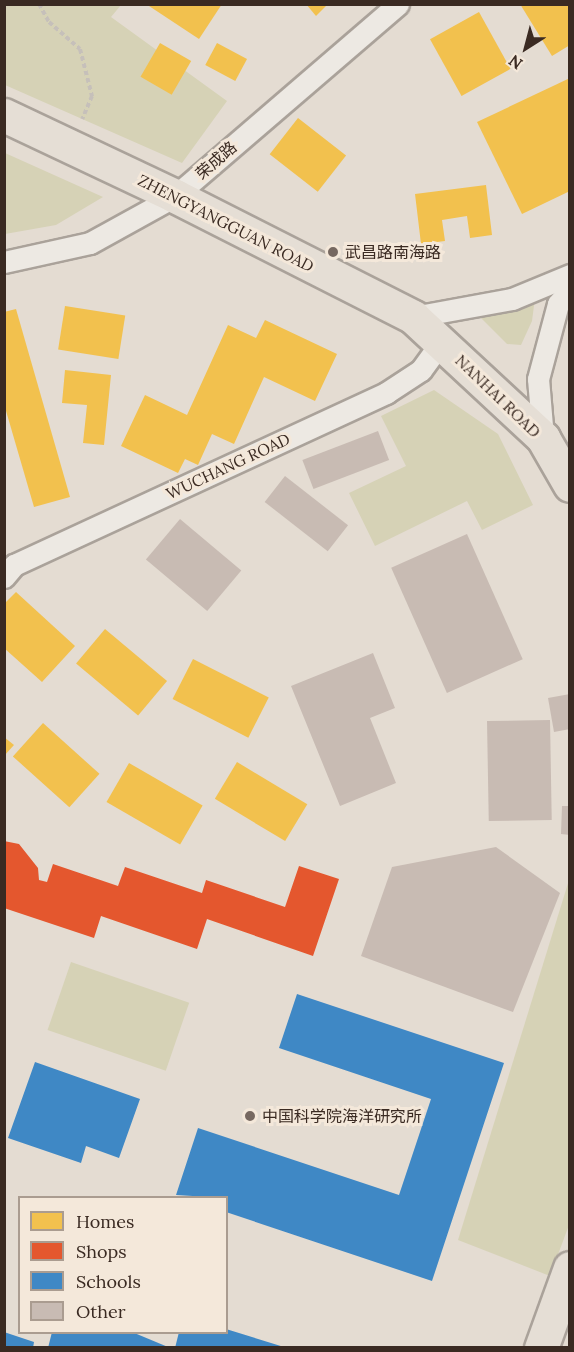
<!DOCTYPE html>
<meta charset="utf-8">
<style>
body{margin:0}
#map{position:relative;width:574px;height:1352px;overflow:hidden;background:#e4dcd2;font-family:Lora,"Noto Sans SC",serif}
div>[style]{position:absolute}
.green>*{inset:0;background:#d6d2b6;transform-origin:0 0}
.homes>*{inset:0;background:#f2c14e;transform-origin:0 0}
.shops>*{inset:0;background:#e4572e}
.schools>*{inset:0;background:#3f88c5}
.building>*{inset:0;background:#c8bbb3;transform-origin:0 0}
.path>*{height:4px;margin-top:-2px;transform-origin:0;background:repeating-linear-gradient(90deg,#c6c0ba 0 4.5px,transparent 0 7.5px)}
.roads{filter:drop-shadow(2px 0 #aaa29a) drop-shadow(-2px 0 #aaa29a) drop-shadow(0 2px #aaa29a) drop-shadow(0 -2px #aaa29a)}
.street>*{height:21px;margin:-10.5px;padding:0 10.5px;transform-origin:10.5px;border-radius:10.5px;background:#ede9e3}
.primary>*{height:33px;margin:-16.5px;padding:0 16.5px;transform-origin:16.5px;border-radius:16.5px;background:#e5ded5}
.dots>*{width:16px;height:16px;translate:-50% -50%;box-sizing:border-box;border:3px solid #f4e8da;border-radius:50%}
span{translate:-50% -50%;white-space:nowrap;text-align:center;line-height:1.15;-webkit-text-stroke:6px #f4e8da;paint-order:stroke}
.street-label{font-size:16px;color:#3a2a22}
.poi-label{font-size:16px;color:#3a2a22}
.left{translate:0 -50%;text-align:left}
.frame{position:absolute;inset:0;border:6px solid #3a2a22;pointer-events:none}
.legend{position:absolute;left:18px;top:1196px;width:210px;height:138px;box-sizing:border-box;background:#f4e8da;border:2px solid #aa9c90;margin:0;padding:8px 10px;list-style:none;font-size:18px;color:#3a2a22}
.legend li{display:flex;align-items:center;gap:12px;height:30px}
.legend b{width:30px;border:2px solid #aa9c90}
.north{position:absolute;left:496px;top:18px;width:60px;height:60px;-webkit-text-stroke:4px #f4e8da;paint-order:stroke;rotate:216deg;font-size:16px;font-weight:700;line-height:24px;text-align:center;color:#3a2a22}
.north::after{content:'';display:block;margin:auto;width:21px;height:27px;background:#3a2a22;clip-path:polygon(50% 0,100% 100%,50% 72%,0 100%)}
</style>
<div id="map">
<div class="green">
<div style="clip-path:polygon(5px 5px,121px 5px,111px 17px,227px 101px,182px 163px,5px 85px)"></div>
<div style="clip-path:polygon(5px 153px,103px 197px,56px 225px,5px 234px)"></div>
<div style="clip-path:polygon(535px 298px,532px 321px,521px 345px,507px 344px,480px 317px,479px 309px)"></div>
<div style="clip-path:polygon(434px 390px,498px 434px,533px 505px,482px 530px,467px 501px,375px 546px,349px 493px,406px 466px,381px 416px)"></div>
<div style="clip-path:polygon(569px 880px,569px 1225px,550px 1276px,458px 1240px)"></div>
<div style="left:71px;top:962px;width:125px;height:72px;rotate:19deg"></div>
</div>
<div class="homes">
<div style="clip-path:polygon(146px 4px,222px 4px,199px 39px)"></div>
<div style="clip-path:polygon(306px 4px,328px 4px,316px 16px)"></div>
<div style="clip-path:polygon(520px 4px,570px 4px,570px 45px,552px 56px)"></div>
<div style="left:479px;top:12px;width:65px;height:56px;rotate:61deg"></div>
<div style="left:160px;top:43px;width:36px;height:39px;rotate:30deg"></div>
<div style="left:217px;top:43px;width:34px;height:25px;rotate:28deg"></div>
<div style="clip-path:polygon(570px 78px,570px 191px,522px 214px,477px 122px)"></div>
<div style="left:298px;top:118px;width:61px;height:46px;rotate:38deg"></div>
<div style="clip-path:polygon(486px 185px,492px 235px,470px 238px,467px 216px,442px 220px,445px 241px,421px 244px,415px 194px)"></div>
<div style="left:65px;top:306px;width:61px;height:44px;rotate:9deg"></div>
<div style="clip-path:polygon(16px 309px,70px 497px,34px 507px,4px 404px,4px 312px)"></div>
<div style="clip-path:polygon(265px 320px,337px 354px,315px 401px,264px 377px,234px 444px,212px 434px,198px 465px,185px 459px,178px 473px,121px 446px,145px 395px,187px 415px,228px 325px,256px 338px)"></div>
<div style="clip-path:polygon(65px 370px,111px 375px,104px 445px,83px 443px,87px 405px,62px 403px)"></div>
<div style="clip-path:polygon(16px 592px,75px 646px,42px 682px,4px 648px,4px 604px)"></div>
<div style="left:105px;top:629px;width:81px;height:45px;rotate:40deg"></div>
<div style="left:193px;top:659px;width:85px;height:45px;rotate:27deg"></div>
<div style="left:43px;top:723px;width:76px;height:45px;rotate:42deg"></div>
<div style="clip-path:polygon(4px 737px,14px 745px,4px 756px)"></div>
<div style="left:237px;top:762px;width:82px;height:43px;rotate:31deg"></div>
<div style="left:129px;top:763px;width:85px;height:45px;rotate:30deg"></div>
</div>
<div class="shops">
<div style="clip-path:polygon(4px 841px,19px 844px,38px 868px,39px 880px,47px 882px,53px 864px,118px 886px,125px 867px,202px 893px,206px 880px,285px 907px,299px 866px,339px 879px,313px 956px,207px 919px,197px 949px,101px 916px,94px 938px,4px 908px)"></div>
</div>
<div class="schools">
<div style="clip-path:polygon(297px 994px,504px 1063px,432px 1281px,226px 1212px,226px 1198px,176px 1195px,198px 1128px,399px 1195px,431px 1099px,279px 1048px)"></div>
<div style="clip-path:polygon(35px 1062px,140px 1099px,119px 1158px,86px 1146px,81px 1163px,8px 1138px)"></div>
<div style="clip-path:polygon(226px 1329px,284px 1347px,284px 1348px,175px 1348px,179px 1332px,226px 1332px)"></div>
<div style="clip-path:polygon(4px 1332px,34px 1342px,33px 1348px,4px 1348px)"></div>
<div style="clip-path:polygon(52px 1332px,132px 1332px,168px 1347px,48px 1348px)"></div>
</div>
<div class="building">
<div style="left:378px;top:431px;width:31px;height:81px;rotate:69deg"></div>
<div style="left:285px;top:476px;width:80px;height:33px;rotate:38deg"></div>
<div style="left:180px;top:519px;width:80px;height:53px;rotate:40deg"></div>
<div style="left:467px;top:534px;width:137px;height:83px;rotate:66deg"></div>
<div style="clip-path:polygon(373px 653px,395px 708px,370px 718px,396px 783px,340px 806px,291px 686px)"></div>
<div style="clip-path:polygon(570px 694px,570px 729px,554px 732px,548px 698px)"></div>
<div style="left:550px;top:720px;width:100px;height:63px;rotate:89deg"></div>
<div style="clip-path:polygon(562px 806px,570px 806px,570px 835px,561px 834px)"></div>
<div style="clip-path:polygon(496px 847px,560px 893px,513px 1012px,361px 956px,392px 867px)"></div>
</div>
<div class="path">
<div style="left:39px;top:4px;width:21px;rotate:61deg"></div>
<div style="left:49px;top:22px;width:41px;rotate:41.1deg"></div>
<div style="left:80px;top:49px;width:49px;rotate:75.7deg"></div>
<div style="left:92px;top:96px;width:25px;rotate:113deg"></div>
</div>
<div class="roads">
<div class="street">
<div style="left:4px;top:262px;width:88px;rotate:-12.5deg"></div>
<div style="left:90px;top:243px;width:97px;rotate:-28.9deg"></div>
<div style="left:175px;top:196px;width:294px;rotate:-40.7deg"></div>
<div style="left:413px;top:317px;width:101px;rotate:-10.3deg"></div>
<div style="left:512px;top:299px;width:63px;rotate:-22.5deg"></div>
<div style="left:543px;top:438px;width:59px;rotate:-94.8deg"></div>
<div style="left:538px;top:379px;width:78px;rotate:-75.1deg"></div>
<div style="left:558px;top:304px;width:19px;rotate:-51deg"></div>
<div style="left:4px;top:577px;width:16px;rotate:-50deg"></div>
<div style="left:14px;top:565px;width:410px;rotate:-24.8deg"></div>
<div style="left:386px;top:393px;width:42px;rotate:-33.3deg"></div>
<div style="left:421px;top:370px;width:34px;rotate:-54deg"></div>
</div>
<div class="primary">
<div style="left:4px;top:115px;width:189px;rotate:25.3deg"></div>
<div style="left:175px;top:196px;width:267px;rotate:26.9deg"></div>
<div style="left:413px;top:317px;width:178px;rotate:42.9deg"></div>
<div style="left:543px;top:438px;width:54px;rotate:60.1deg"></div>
<div style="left:541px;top:1348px;width:85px;rotate:-70.1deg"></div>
</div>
</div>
<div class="dots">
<div style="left:333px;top:252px;background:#766860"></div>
<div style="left:250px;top:1116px;background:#766860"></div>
</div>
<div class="street-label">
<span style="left:216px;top:160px;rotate:-41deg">荣成路</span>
<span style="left:226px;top:223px;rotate:27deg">ZHENGYANGGUAN ROAD</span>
<span style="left:498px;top:396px;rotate:44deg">NANHAI ROAD</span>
<span style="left:228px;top:466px;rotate:-25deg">WUCHANG ROAD</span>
</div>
<div class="poi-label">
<span class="left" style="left:345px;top:252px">武昌路南海路</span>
<span class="left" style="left:262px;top:1116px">中国科学院海洋研究所</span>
</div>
<div class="frame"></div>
<ul class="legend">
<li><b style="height:16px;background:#f2c14e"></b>Homes</li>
<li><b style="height:16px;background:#e4572e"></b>Shops</li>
<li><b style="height:16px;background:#3f88c5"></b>Schools</li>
<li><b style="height:16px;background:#c8bbb3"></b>Other</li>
</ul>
<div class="north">N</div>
</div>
